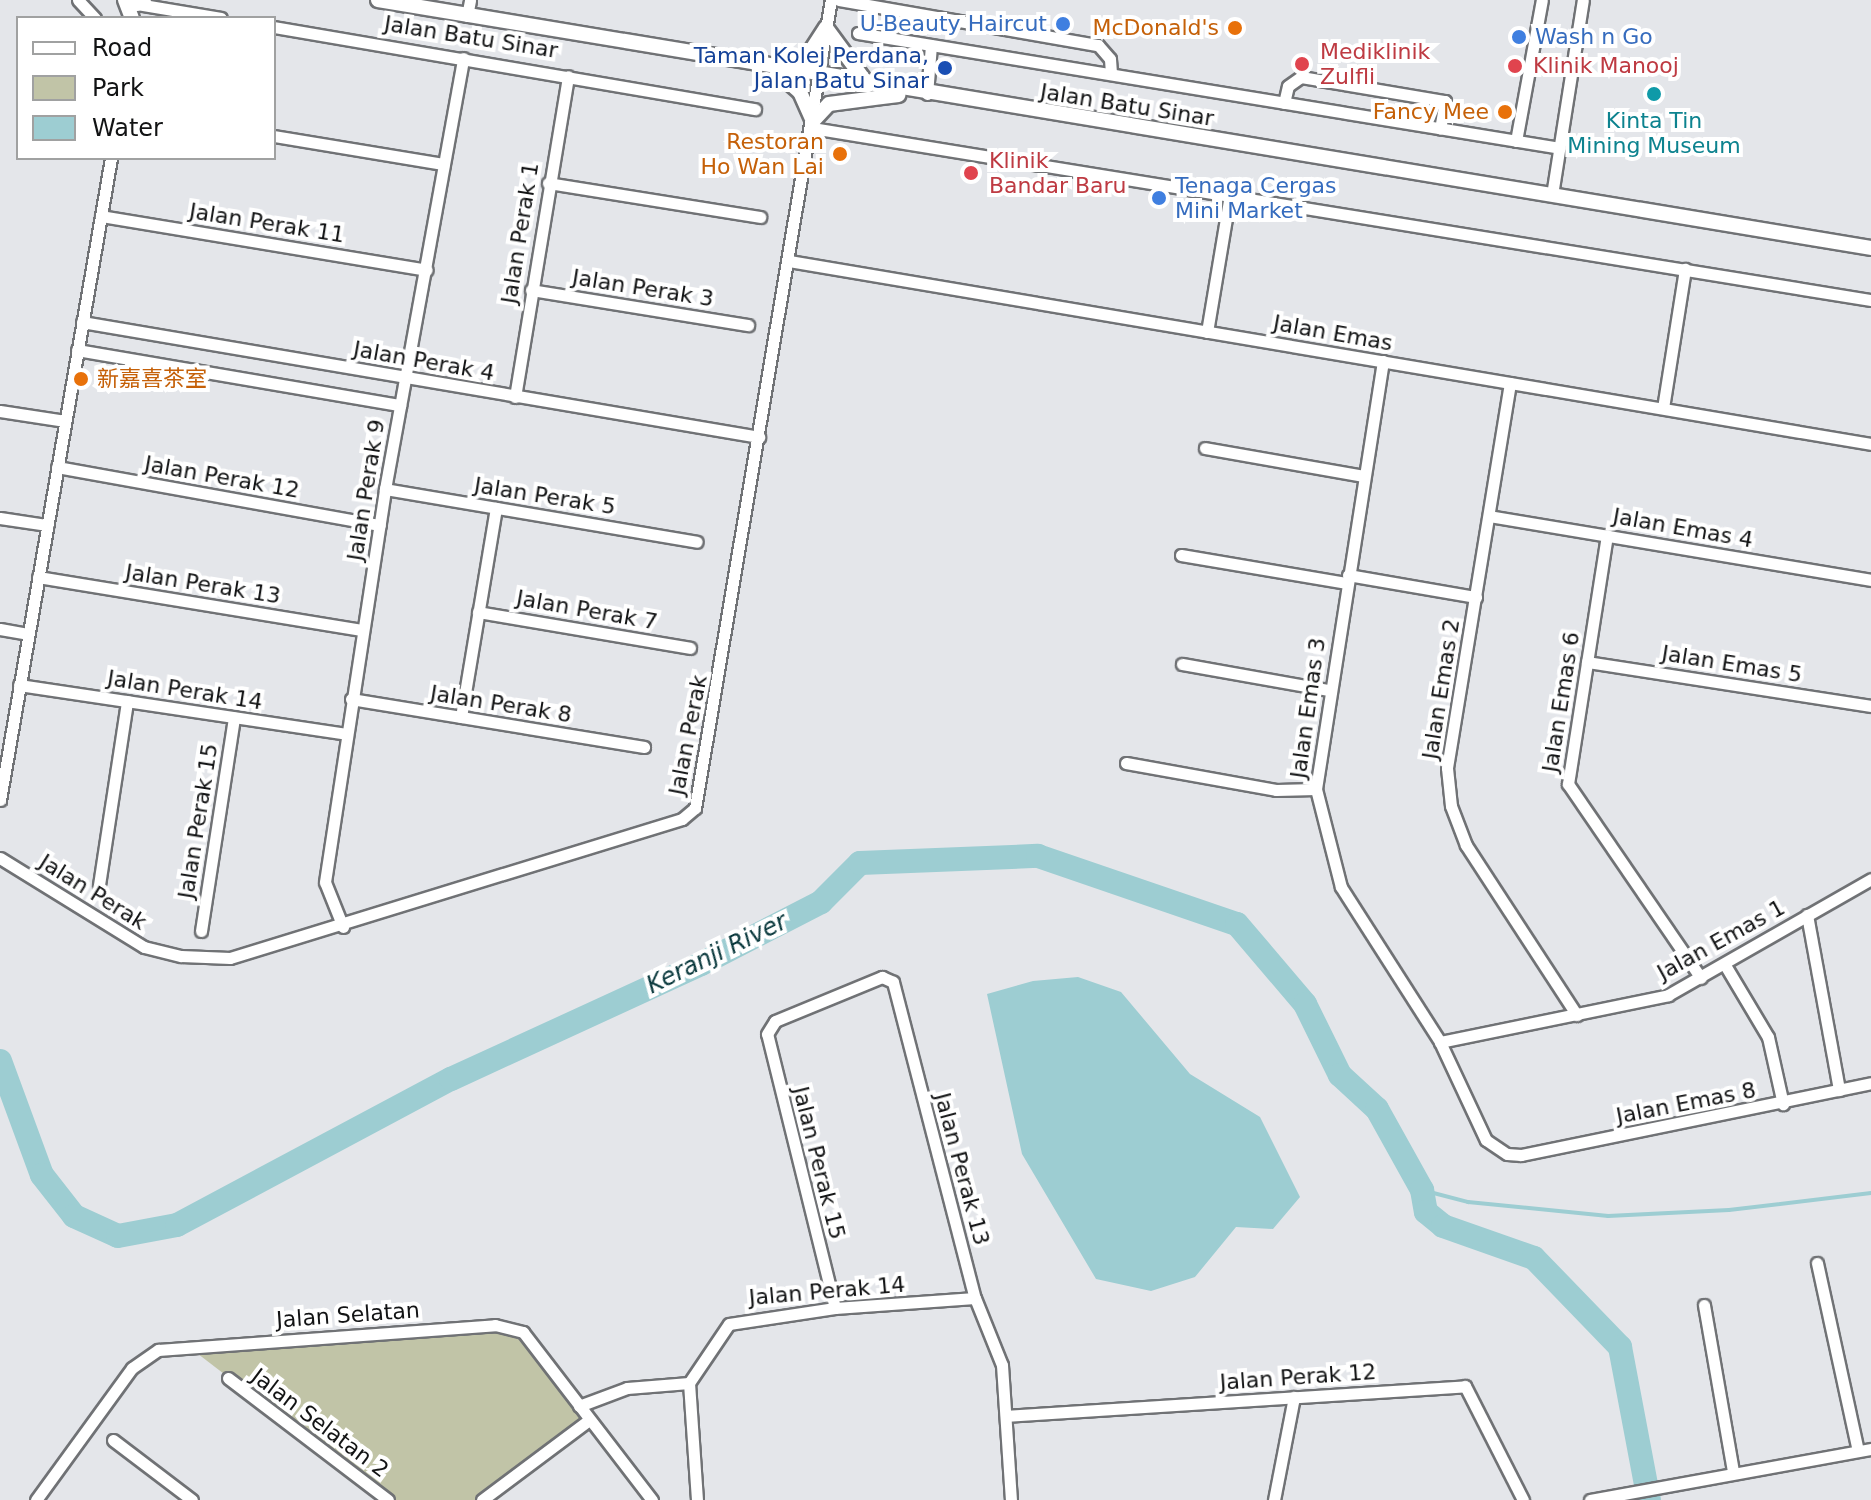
<!DOCTYPE html>
<meta charset="utf-8">
<style>
body{margin:0}
#map{position:relative;width:1871px;height:1500px;overflow:hidden;background:#e4e6ea;font-family:"DejaVu Sans","Noto Sans SC",sans-serif}
div>[style]{position:absolute}
.green>*{inset:0;background:#c1c4a7}
.water>*{inset:0;background:#9dcdd2}
.stream>*{height:4px;margin:-2px;padding:0 2px;transform-origin:2px;border-radius:2px;background:#9dcdd2}
.river>*{height:24px;margin:-12px;padding:0 12px;transform-origin:12px;border-radius:12px;background:#9dcdd2}
.roads{filter:drop-shadow(2px 0 #707275) drop-shadow(-2px 0 #707275) drop-shadow(0 2px #707275) drop-shadow(0 -2px #707275)}
.minor>*{height:11px;margin:-5.5px;padding:0 5.5px;transform-origin:5.5px;border-radius:5.5px;background:#fff}
.tertiary>*{height:14px;margin:-7px;padding:0 7px;transform-origin:7px;border-radius:7px;background:#fff}
.dots>*{width:22px;height:22px;translate:-50% -50%;box-sizing:border-box;border:4px solid #fff;border-radius:50%}
span{translate:-50% -50%;white-space:nowrap;text-align:center;line-height:1.15;-webkit-text-stroke:8px #fff;paint-order:stroke}
.shop-label{font-size:22px;color:#366cbe}
.right{translate:-100% -50%;text-align:right}
.left{translate:0 -50%;text-align:left}
.food-label{font-size:22px;color:#c56008}
.street-label{font-size:22px;color:#121314}
.health-label{font-size:22px;color:#be3a42}
.transit-label{font-size:22px;color:#164399}
.culture-label{font-size:22px;color:#0d838f}
.water-label{font-size:24px;color:#09383c;font-style:italic}
.legend{position:absolute;left:16px;top:16px;width:260px;height:144px;box-sizing:border-box;background:#fff;border:2px solid #a0a1a1;margin:0;padding:10px 14px;list-style:none;font-size:24px;color:#121314}
.legend li{display:flex;align-items:center;gap:16px;height:40px}
.legend b{width:40px;border:2px solid #a0a1a1}
</style>
<div id="map">
<div class="green">
<div style="clip-path:polygon(495px 1325px,523px 1332px,589px 1420px,482px 1500px,388px 1500px,189px 1347px)"></div>
</div>
<div class="water">
<div style="clip-path:polygon(1078px 977px,1121px 992px,1190px 1074px,1260px 1117px,1300px 1197px,1273px 1229px,1236px 1227px,1195px 1277px,1151px 1291px,1096px 1279px,1022px 1154px,987px 994px,1033px 981px)"></div>
</div>
<div class="stream">
<div style="left:1422px;top:1190px;width:48px;rotate:14.6deg"></div>
<div style="left:1468px;top:1202px;width:141px;rotate:5.7deg"></div>
<div style="left:1608px;top:1216px;width:121px;rotate:-2.8deg"></div>
<div style="left:1729px;top:1210px;width:143px;rotate:-6.8deg"></div>
</div>
<div class="river">
<div style="left:0;top:1061px;width:121px;rotate:69.8deg"></div>
<div style="left:42px;top:1175px;width:52px;rotate:52deg"></div>
<div style="left:74px;top:1216px;width:48px;rotate:24.4deg"></div>
<div style="left:118px;top:1236px;width:60px;rotate:-10.6deg"></div>
<div style="left:177px;top:1225px;width:310px;rotate:-28.1deg"></div>
<div style="left:451px;top:1079px;width:275px;rotate:-24.7deg"></div>
<div style="left:701px;top:964px;width:135px;rotate:-27.3deg"></div>
<div style="left:821px;top:902px;width:55px;rotate:-45deg"></div>
<div style="left:860px;top:863px;width:178px;rotate:-2.3deg"></div>
<div style="left:1038px;top:856px;width:210px;rotate:18.9deg"></div>
<div style="left:1237px;top:924px;width:105px;rotate:49.6deg"></div>
<div style="left:1305px;top:1004px;width:79px;rotate:63.8deg"></div>
<div style="left:1340px;top:1075px;width:50px;rotate:42.6deg"></div>
<div style="left:1377px;top:1109px;width:93px;rotate:60.9deg"></div>
<div style="left:1422px;top:1190px;width:22px;rotate:80deg"></div>
<div style="left:1426px;top:1212px;width:22px;rotate:39deg"></div>
<div style="left:1443px;top:1226px;width:96px;rotate:19.4deg"></div>
<div style="left:1534px;top:1258px;width:124px;rotate:46deg"></div>
<div style="left:1620px;top:1347px;width:156px;rotate:79.3deg"></div>
</div>
<div class="roads">
<div class="minor">
<div style="left:78px;top:0;width:25px;rotate:47deg"></div>
<div style="left:839px;top:0;width:263px;rotate:9.9deg"></div>
<div style="left:1098px;top:45px;width:18px;rotate:49deg"></div>
<div style="left:1110px;top:59px;width:15px;rotate:86deg"></div>
<div style="left:137px;top:4px;width:85px;rotate:9.5deg"></div>
<div style="left:467px;top:16px;width:16px;rotate:-79deg"></div>
<div style="left:274px;top:27px;width:488px;rotate:9.7deg"></div>
<div style="left:858px;top:33px;width:711px;rotate:9.3deg"></div>
<div style="left:927px;top:94px;width:49px;rotate:-85.3deg"></div>
<div style="left:1284px;top:103px;width:17px;rotate:-77deg"></div>
<div style="left:1288px;top:86px;width:16px;rotate:-35deg"></div>
<div style="left:1301px;top:77px;width:146px;rotate:9.5deg"></div>
<div style="left:1445px;top:101px;width:28px;rotate:100deg"></div>
<div style="left:812px;top:128px;width:1073px;rotate:9.23deg"></div>
<div style="left:274px;top:136px;width:172px;rotate:9.4deg"></div>
<div style="left:1516px;top:141px;width:143px;rotate:-79.6deg"></div>
<div style="left:548px;top:183px;width:215px;rotate:9.1deg"></div>
<div style="left:1552px;top:195px;width:197px;rotate:-81deg"></div>
<div style="left:101px;top:216px;width:330px;rotate:9.4deg"></div>
<div style="left:789px;top:261px;width:1097px;rotate:9.6deg"></div>
<div style="left:531px;top:290px;width:220px;rotate:9.2deg"></div>
<div style="left:82px;top:322px;width:687px;rotate:9.64deg"></div>
<div style="left:1207px;top:332px;width:139px;rotate:-80.5deg"></div>
<div style="left:77px;top:350px;width:328px;rotate:9.7deg"></div>
<div style="left:1383px;top:361px;width:433px;rotate:98.9deg"></div>
<div style="left:1316px;top:789px;width:101px;rotate:75.7deg"></div>
<div style="left:1341px;top:887px;width:184px;rotate:57.4deg"></div>
<div style="left:1440px;top:1042px;width:108px;rotate:64.9deg"></div>
<div style="left:1486px;top:1140px;width:25px;rotate:34deg"></div>
<div style="left:1507px;top:1154px;width:14px;rotate:4deg"></div>
<div style="left:1521px;top:1155px;width:357px;rotate:-11.6deg"></div>
<div style="left:1510px;top:383px;width:390px;rotate:99.3deg"></div>
<div style="left:1447px;top:768px;width:38px;rotate:84deg"></div>
<div style="left:1451px;top:806px;width:42px;rotate:69deg"></div>
<div style="left:1466px;top:845px;width:203px;rotate:56.9deg"></div>
<div style="left:515px;top:397px;width:325px;rotate:-80.6deg"></div>
<div style="left:1663px;top:408px;width:141px;rotate:-81deg"></div>
<div style="left:0;top:411px;width:66px;rotate:8.7deg"></div>
<div style="left:1205px;top:448px;width:160px;rotate:10deg"></div>
<div style="left:57px;top:467px;width:328px;rotate:10.2deg"></div>
<div style="left:385px;top:489px;width:316px;rotate:9.6deg"></div>
<div style="left:1489px;top:516px;width:387px;rotate:9.5deg"></div>
<div style="left:0;top:518px;width:48px;rotate:8.5deg"></div>
<div style="left:1607px;top:535px;width:252px;rotate:98.9deg"></div>
<div style="left:1568px;top:784px;width:235px;rotate:55.6deg"></div>
<div style="left:1181px;top:555px;width:167px;rotate:9.6deg"></div>
<div style="left:1348px;top:575px;width:130px;rotate:9.8deg"></div>
<div style="left:38px;top:577px;width:328px;rotate:9.3deg"></div>
<div style="left:478px;top:612px;width:215px;rotate:9.6deg"></div>
<div style="left:0;top:629px;width:28px;rotate:10deg"></div>
<div style="left:1587px;top:662px;width:287px;rotate:8.8deg"></div>
<div style="left:1182px;top:664px;width:148px;rotate:10.1deg"></div>
<div style="left:19px;top:685px;width:331px;rotate:8.5deg"></div>
<div style="left:351px;top:699px;width:297px;rotate:9.3deg"></div>
<div style="left:461px;top:717px;width:212px;rotate:-80.5deg"></div>
<div style="left:1126px;top:763px;width:152px;rotate:10.2deg"></div>
<div style="left:1276px;top:790px;width:40px;rotate:-1.4deg"></div>
<div style="left:0;top:800px;width:652px;rotate:-80.19deg"></div>
<div style="left:0;top:858px;width:169px;rotate:31.7deg"></div>
<div style="left:144px;top:947px;width:38px;rotate:14deg"></div>
<div style="left:181px;top:956px;width:49px;rotate:2.3deg"></div>
<div style="left:230px;top:958px;width:473px;rotate:-17.1deg"></div>
<div style="left:682px;top:819px;width:17px;rotate:-40deg"></div>
<div style="left:695px;top:808px;width:819px;rotate:-80.45deg"></div>
<div style="left:99px;top:885px;width:186px;rotate:-81.3deg"></div>
<div style="left:1807px;top:915px;width:178px;rotate:79.6deg"></div>
<div style="left:343px;top:927px;width:48px;rotate:-111.8deg"></div>
<div style="left:325px;top:882px;width:398px;rotate:-81.3deg"></div>
<div style="left:385px;top:489px;width:438px;rotate:-79.7deg"></div>
<div style="left:201px;top:931px;width:216px;rotate:-81.2deg"></div>
<div style="left:1725px;top:965px;width:84px;rotate:59.2deg"></div>
<div style="left:1768px;top:1037px;width:69px;rotate:77.4deg"></div>
<div style="left:1440px;top:1042px;width:233px;rotate:-11.6deg"></div>
<div style="left:1668px;top:995px;width:234px;rotate:-29.7deg"></div>
<div style="left:1817px;top:1263px;width:192px;rotate:77.7deg"></div>
<div style="left:1704px;top:1305px;width:169px;rotate:80.1deg"></div>
<div style="left:835px;top:1308px;width:282px;rotate:-103.9deg"></div>
<div style="left:767px;top:1034px;width:15px;rotate:-58deg"></div>
<div style="left:775px;top:1021px;width:116px;rotate:-22.4deg"></div>
<div style="left:882px;top:977px;width:12px;rotate:24deg"></div>
<div style="left:893px;top:982px;width:326px;rotate:75.5deg"></div>
<div style="left:975px;top:1298px;width:72px;rotate:68.1deg"></div>
<div style="left:1002px;top:1365px;width:135px;rotate:86.2deg"></div>
<div style="left:228px;top:1378px;width:201px;rotate:37.3deg"></div>
<div style="left:579px;top:1406px;width:51px;rotate:-20.6deg"></div>
<div style="left:627px;top:1388px;width:62px;rotate:-4.6deg"></div>
<div style="left:1006px;top:1416px;width:460px;rotate:-3.7deg"></div>
<div style="left:1465px;top:1386px;width:128px;rotate:63deg"></div>
<div style="left:113px;top:1440px;width:99px;rotate:37.2deg"></div>
<div style="left:36px;top:1500px;width:163px;rotate:-54deg"></div>
<div style="left:132px;top:1368px;width:32px;rotate:-35deg"></div>
<div style="left:158px;top:1350px;width:338px;rotate:-4.2deg"></div>
<div style="left:495px;top:1325px;width:29px;rotate:14deg"></div>
<div style="left:523px;top:1332px;width:212px;rotate:52.5deg"></div>
<div style="left:482px;top:1500px;width:134px;rotate:-36.8deg"></div>
<div style="left:697px;top:1500px;width:117px;rotate:-93.9deg"></div>
<div style="left:689px;top:1383px;width:71px;rotate:-55.9deg"></div>
<div style="left:729px;top:1324px;width:107px;rotate:-8.6deg"></div>
<div style="left:835px;top:1308px;width:140px;rotate:-4.1deg"></div>
<div style="left:1274px;top:1500px;width:105px;rotate:-79deg"></div>
<div style="left:1590px;top:1500px;width:286px;rotate:-10.3deg"></div>
</div>
<div class="tertiary">
<div style="left:125px;top:0;width:19px;rotate:69deg"></div>
<div style="left:378px;top:0;width:1513px;rotate:9.43deg"></div>
<div style="left:137px;top:4px;width:8px;rotate:-30deg"></div>
<div style="left:779px;top:68px;width:27px;rotate:-17deg"></div>
<div style="left:805px;top:60px;width:38px;rotate:-57deg"></div>
<div style="left:826px;top:28px;width:71px;rotate:53.6deg"></div>
<div style="left:777px;top:72px;width:30px;rotate:41deg"></div>
<div style="left:800px;top:92px;width:32px;rotate:66deg"></div>
<div style="left:813px;top:121px;width:23px;rotate:-47deg"></div>
<div style="left:829px;top:104px;width:70px;rotate:-7.4deg"></div>
</div>
</div>
<div class="dots">
<div style="left:1063px;top:24px;background:#3f7fe0"></div>
<div style="left:1235px;top:28px;background:#e8710a"></div>
<div style="left:1519px;top:37px;background:#3f7fe0"></div>
<div style="left:1302px;top:64px;background:#e0444e"></div>
<div style="left:1515px;top:66px;background:#e0444e"></div>
<div style="left:945px;top:68px;background:#1a4fb4"></div>
<div style="left:1654px;top:94px;background:#0f9aa8"></div>
<div style="left:1505px;top:112px;background:#e8710a"></div>
<div style="left:840px;top:154px;background:#e8710a"></div>
<div style="left:971px;top:173px;background:#e0444e"></div>
<div style="left:1159px;top:198px;background:#3f7fe0"></div>
<div style="left:81px;top:379px;background:#e8710a"></div>
</div>
<div class="shop-label">
<span class="right" style="left:1047px;top:24px">U-Beauty Haircut</span>
<span class="left" style="left:1535px;top:37px">Wash n Go</span>
<span class="left" style="left:1175px;top:198px">Tenaga Cergas<br>Mini Market</span>
</div>
<div class="food-label">
<span class="right" style="left:1219px;top:28px">McDonald's</span>
<span class="right" style="left:1489px;top:112px">Fancy Mee</span>
<span class="right" style="left:824px;top:154px">Restoran<br>Ho Wan Lai</span>
<span class="left" style="left:97px;top:379px">新嘉喜茶室</span>
</div>
<div class="street-label">
<span style="left:471px;top:37px;rotate:9deg">Jalan Batu Sinar</span>
<span style="left:1127px;top:105px;rotate:9deg">Jalan Batu Sinar</span>
<span style="left:267px;top:223px;rotate:9deg">Jalan Perak 11</span>
<span style="left:520px;top:233px;rotate:-81deg">Jalan Perak 1</span>
<span style="left:643px;top:288px;rotate:9deg">Jalan Perak 3</span>
<span style="left:1333px;top:333px;rotate:10deg">Jalan Emas</span>
<span style="left:424px;top:361px;rotate:10deg">Jalan Perak 4</span>
<span style="left:222px;top:477px;rotate:10deg">Jalan Perak 12</span>
<span style="left:366px;top:490px;rotate:-81deg">Jalan Perak 9</span>
<span style="left:545px;top:496px;rotate:9deg">Jalan Perak 5</span>
<span style="left:1683px;top:528px;rotate:10deg">Jalan Emas 4</span>
<span style="left:203px;top:584px;rotate:9deg">Jalan Perak 13</span>
<span style="left:587px;top:610px;rotate:10deg">Jalan Perak 7</span>
<span style="left:1732px;top:664px;rotate:9deg">Jalan Emas 5</span>
<span style="left:1441px;top:689px;rotate:-81deg">Jalan Emas 2</span>
<span style="left:185px;top:690px;rotate:9deg">Jalan Perak 14</span>
<span style="left:1561px;top:702px;rotate:-81deg">Jalan Emas 6</span>
<span style="left:501px;top:704px;rotate:9deg">Jalan Perak 8</span>
<span style="left:1308px;top:708px;rotate:-82deg">Jalan Emas 3</span>
<span style="left:688px;top:735px;rotate:-79deg">Jalan Perak</span>
<span style="left:198px;top:821px;rotate:-81deg">Jalan Perak 15</span>
<span style="left:93px;top:892px;rotate:32deg">Jalan Perak</span>
<span style="left:1721px;top:940px;rotate:-29deg">Jalan Emas 1</span>
<span style="left:1686px;top:1103px;rotate:-11deg">Jalan Emas 8</span>
<span style="left:819px;top:1163px;rotate:76deg">Jalan Perak 15</span>
<span style="left:962px;top:1169px;rotate:75deg">Jalan Perak 13</span>
<span style="left:827px;top:1291px;rotate:-5deg">Jalan Perak 14</span>
<span style="left:348px;top:1315px;rotate:-4deg">Jalan Selatan</span>
<span style="left:1298px;top:1377px;rotate:-4deg">Jalan Perak 12</span>
<span style="left:320px;top:1423px;rotate:37deg">Jalan Selatan 2</span>
</div>
<div class="health-label">
<span class="left" style="left:1320px;top:64px">Mediklinik<br>Zulfli</span>
<span class="left" style="left:1533px;top:66px">Klinik Manooj</span>
<span class="left" style="left:989px;top:173px">Klinik<br>Bandar Baru</span>
</div>
<div class="transit-label">
<span class="right" style="left:929px;top:68px">Taman Kolej Perdana,<br>Jalan Batu Sinar</span>
</div>
<div class="culture-label">
<span style="left:1654px;top:133px">Kinta Tin<br>Mining Museum</span>
</div>
<div class="water-label">
<span style="left:717px;top:954px;rotate:-26deg">Keranji River</span>
</div>
<ul class="legend">
<li><b style="height:10px;background:#fff"></b>Road</li>
<li><b style="height:22px;background:#c1c4a7"></b>Park</li>
<li><b style="height:22px;background:#9dcdd2"></b>Water</li>
</ul>
</div>
